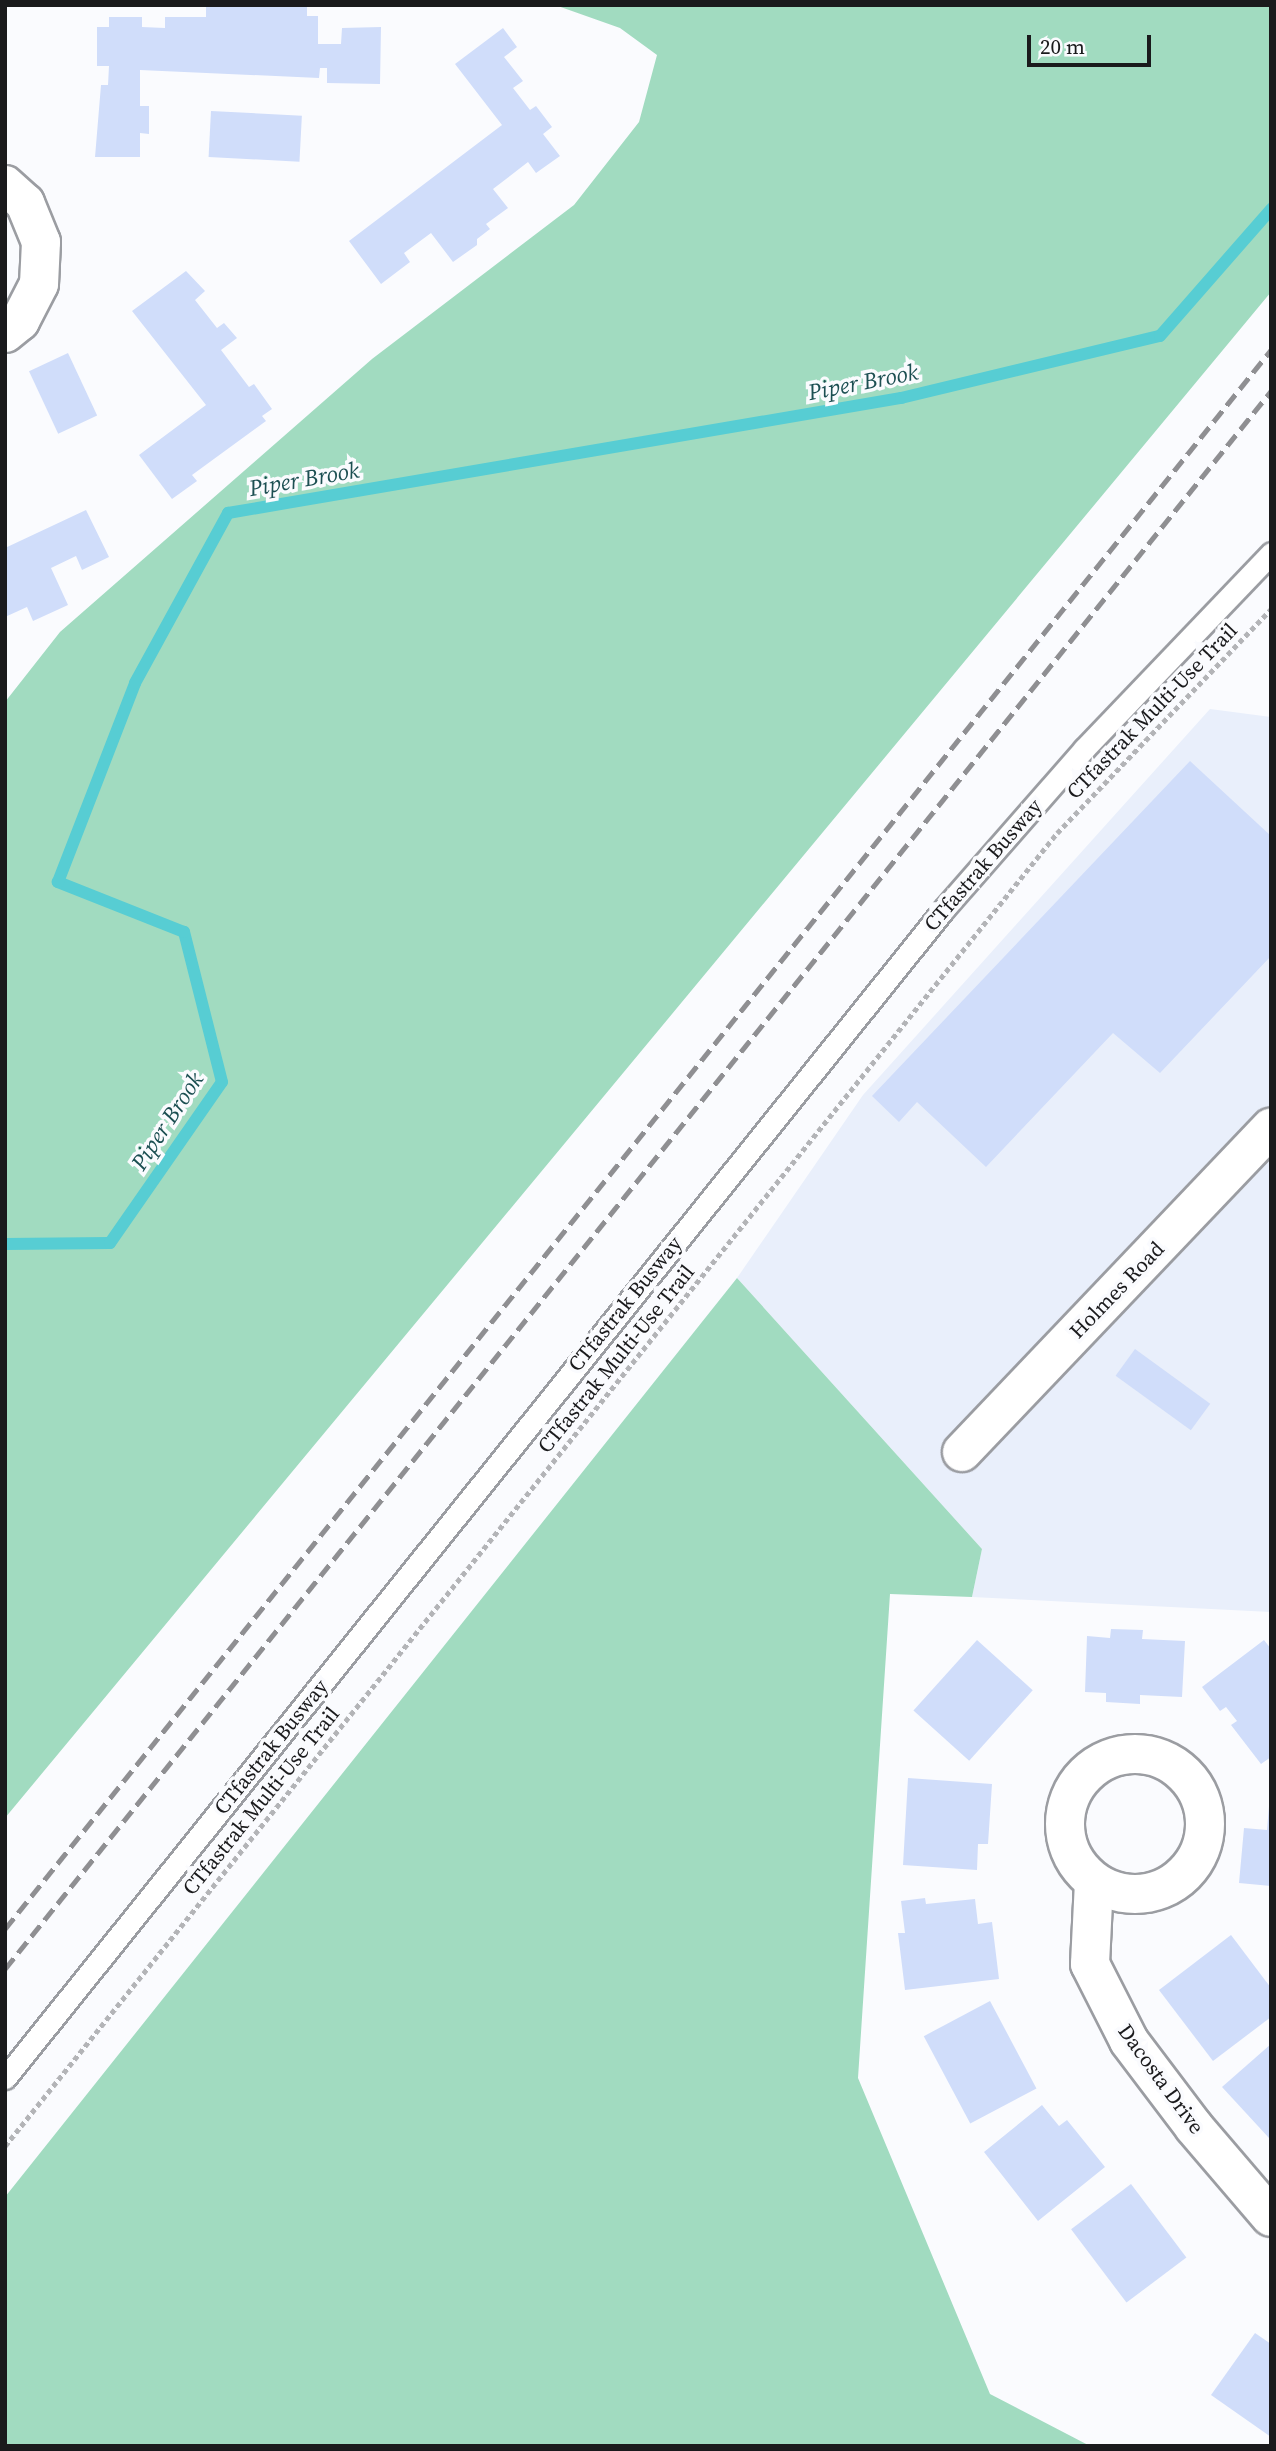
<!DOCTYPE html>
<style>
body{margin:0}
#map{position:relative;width:1276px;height:2451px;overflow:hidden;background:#fafbfe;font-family:"Source Serif 4",serif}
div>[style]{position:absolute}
.built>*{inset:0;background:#e9effb}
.green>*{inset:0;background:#a1dbc0}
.stream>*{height:12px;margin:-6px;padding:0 6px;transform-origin:6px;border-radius:6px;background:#57cdd3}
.building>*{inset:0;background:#d0ddfa;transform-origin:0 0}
.path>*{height:4.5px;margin-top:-2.25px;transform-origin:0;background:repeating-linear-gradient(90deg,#b3b4b7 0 5px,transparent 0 8.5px)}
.roads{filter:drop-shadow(2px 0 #9b9da2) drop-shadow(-2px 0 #9b9da2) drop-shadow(0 2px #9b9da2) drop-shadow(0 -2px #9b9da2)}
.service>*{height:21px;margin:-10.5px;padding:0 10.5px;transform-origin:10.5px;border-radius:10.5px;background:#fff}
.minor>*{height:38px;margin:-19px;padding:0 19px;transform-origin:19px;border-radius:19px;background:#fff}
.minor>.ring{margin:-19px;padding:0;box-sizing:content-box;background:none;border:38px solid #fff;border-radius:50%}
.rail>*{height:5px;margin-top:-2.5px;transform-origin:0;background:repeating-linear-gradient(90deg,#8f8f92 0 14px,transparent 0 21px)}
span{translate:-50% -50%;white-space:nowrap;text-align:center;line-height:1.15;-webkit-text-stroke:7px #fafbfe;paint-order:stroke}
.street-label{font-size:21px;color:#1a1a1c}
.water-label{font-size:23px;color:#1c4f52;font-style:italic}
.frame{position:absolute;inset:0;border:7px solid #1a1a1c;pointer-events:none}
.scale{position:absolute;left:1027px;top:35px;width:124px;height:32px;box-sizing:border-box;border:4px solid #1a1a1c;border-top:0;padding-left:9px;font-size:21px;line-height:24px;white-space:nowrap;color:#1a1a1c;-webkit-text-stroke:5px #fafbfe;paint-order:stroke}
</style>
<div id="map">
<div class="built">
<div style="clip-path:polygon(1210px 709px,1271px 717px,1271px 1612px,972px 1597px,982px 1549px,737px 1278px,863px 1095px)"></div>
</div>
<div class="green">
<div style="clip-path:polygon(555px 5px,1271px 5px,1271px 292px,5px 1818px,5px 702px,60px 632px,372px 359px,574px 205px,639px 122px,657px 55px,620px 28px)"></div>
<div style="clip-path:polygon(737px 1278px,982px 1549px,972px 1597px,890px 1594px,858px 2078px,990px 2394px,1090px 2446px,5px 2446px,5px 2197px)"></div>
</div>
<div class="stream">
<div style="left:5px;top:1244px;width:105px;rotate:-0.5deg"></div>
<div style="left:110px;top:1243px;width:196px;rotate:-55.2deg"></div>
<div style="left:222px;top:1082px;width:155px;rotate:-104.2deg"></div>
<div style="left:184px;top:932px;width:136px;rotate:-158.4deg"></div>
<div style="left:58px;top:882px;width:213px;rotate:-68.8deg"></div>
<div style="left:135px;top:683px;width:194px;rotate:-61.3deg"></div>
<div style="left:228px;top:513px;width:683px;rotate:-9.7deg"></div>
<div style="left:901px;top:398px;width:266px;rotate:-13.5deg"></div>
<div style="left:1160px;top:336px;width:169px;rotate:-48.8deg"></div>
</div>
<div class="building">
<div style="clip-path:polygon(271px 5px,307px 7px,307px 16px,318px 16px,318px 44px,341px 44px,342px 28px,381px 27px,380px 84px,327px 83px,327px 68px,320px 68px,319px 78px,140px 70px,140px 106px,149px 106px,149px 134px,140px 133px,140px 157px,95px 157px,101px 85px,108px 85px,109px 66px,97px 66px,97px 27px,109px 27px,109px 17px,142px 17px,142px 27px,165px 28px,165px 17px,206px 17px,206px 7px)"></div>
<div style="clip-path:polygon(503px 28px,517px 47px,504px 57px,523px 81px,513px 88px,530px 110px,536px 106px,552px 127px,543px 134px,560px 156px,536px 173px,528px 162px,493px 189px,508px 208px,486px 224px,490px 229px,477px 239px,477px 245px,453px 262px,431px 233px,404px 253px,410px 262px,381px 284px,349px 241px,502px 125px,455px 64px)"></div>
<div style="left:211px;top:111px;width:91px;height:46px;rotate:3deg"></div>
<div style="clip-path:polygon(186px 271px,205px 291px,195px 300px,217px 328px,224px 323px,237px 338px,221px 350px,249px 387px,254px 384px,272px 409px,262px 416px,266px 421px,192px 475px,197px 481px,172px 499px,139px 455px,206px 405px,132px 311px)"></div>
<div style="left:68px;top:353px;width:69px;height:43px;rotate:65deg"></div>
<div style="clip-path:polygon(86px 510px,109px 557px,82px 570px,76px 556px,51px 568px,68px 605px,33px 621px,27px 607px,5px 617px,5px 548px)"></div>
<div style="clip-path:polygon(1190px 761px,1271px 836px,1271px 956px,1160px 1073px,1113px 1033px,986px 1167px,917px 1102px,899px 1122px,872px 1096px)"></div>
<div style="left:1135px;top:1349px;width:93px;height:33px;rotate:36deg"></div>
<div style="clip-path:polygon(1111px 1629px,1143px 1630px,1142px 1639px,1185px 1641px,1182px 1697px,1140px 1695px,1140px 1704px,1106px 1702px,1106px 1693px,1085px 1692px,1087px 1636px,1110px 1638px)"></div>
<div style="left:977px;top:1640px;width:75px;height:95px;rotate:42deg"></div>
<div style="clip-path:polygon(1264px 1640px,1271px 1649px,1271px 1757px,1261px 1764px,1231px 1725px,1237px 1721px,1226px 1707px,1220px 1711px,1202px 1687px)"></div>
<div style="clip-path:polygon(908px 1778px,992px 1784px,988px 1844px,978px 1844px,977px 1870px,903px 1865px)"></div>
<div style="clip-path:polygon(1269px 1806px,1271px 1886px,1239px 1883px,1244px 1828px,1267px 1830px)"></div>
<div style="clip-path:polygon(925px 1898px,926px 1904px,975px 1899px,978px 1924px,992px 1922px,999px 1979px,905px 1990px,898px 1933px,905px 1933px,901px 1901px)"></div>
<div style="clip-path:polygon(1231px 1935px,1271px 1988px,1271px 2017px,1213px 2061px,1159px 1990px)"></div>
<div style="left:990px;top:2001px;width:99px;height:75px;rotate:62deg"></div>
<div style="clip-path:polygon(1271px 2044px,1271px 2137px,1269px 2138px,1222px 2087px)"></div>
<div style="clip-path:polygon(1042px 2105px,1059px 2126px,1067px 2120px,1105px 2167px,1038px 2221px,984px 2152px)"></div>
<div style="left:1131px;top:2184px;width:92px;height:75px;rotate:53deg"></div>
<div style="clip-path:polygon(1255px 2333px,1271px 2344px,1271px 2437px,1211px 2395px)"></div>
</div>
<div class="path">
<div style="left:5px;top:2146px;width:1682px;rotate:-51.3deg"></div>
<div style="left:1057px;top:833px;width:310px;rotate:-46.3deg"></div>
</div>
<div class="roads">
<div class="service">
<div style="left:5px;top:2078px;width:1498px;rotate:-51.23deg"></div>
<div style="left:943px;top:910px;width:214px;rotate:-48.8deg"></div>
<div style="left:1084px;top:749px;width:271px;rotate:-46.3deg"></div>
</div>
<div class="minor">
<div style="left:5px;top:185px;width:27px;rotate:42deg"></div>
<div style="left:25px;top:203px;width:42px;rotate:67.7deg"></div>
<div style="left:41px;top:242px;width:42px;rotate:92.7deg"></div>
<div style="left:39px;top:284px;width:42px;rotate:117.2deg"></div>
<div style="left:20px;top:321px;width:19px;rotate:141deg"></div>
<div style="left:962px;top:1452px;width:448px;rotate:-46.4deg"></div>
<div class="ring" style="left:1065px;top:1754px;width:102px;height:102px"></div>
<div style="left:1094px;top:1882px;width:82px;rotate:92.8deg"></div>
<div style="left:1090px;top:1964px;width:86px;rotate:63.1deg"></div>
<div style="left:1129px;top:2041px;width:108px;rotate:52.9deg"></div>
<div style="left:1194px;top:2127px;width:118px;rotate:49.5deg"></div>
</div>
</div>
<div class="rail">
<div style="left:5px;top:1929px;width:2024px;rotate:-51.28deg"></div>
<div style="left:5px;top:1969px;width:2023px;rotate:-51.26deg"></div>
</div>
<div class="street-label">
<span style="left:1152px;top:711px;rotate:-46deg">CTfastrak Multi-Use Trail</span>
<span style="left:983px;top:865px;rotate:-49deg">CTfastrak Busway</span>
<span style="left:1117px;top:1290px;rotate:-46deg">Holmes Road</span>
<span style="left:625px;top:1304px;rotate:-51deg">CTfastrak Busway</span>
<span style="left:616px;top:1359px;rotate:-51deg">CTfastrak Multi-Use Trail</span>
<span style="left:271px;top:1747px;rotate:-51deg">CTfastrak Busway</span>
<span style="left:261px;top:1801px;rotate:-51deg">CTfastrak Multi-Use Trail</span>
<span style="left:1161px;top:2079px;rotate:54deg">Dacosta Drive</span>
</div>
<div class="water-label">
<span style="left:863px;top:382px;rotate:-11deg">Piper Brook</span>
<span style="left:304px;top:479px;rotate:-10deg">Piper Brook</span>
<span style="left:167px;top:1121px;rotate:-57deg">Piper Brook</span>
</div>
<div class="frame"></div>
<div class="scale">20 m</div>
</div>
